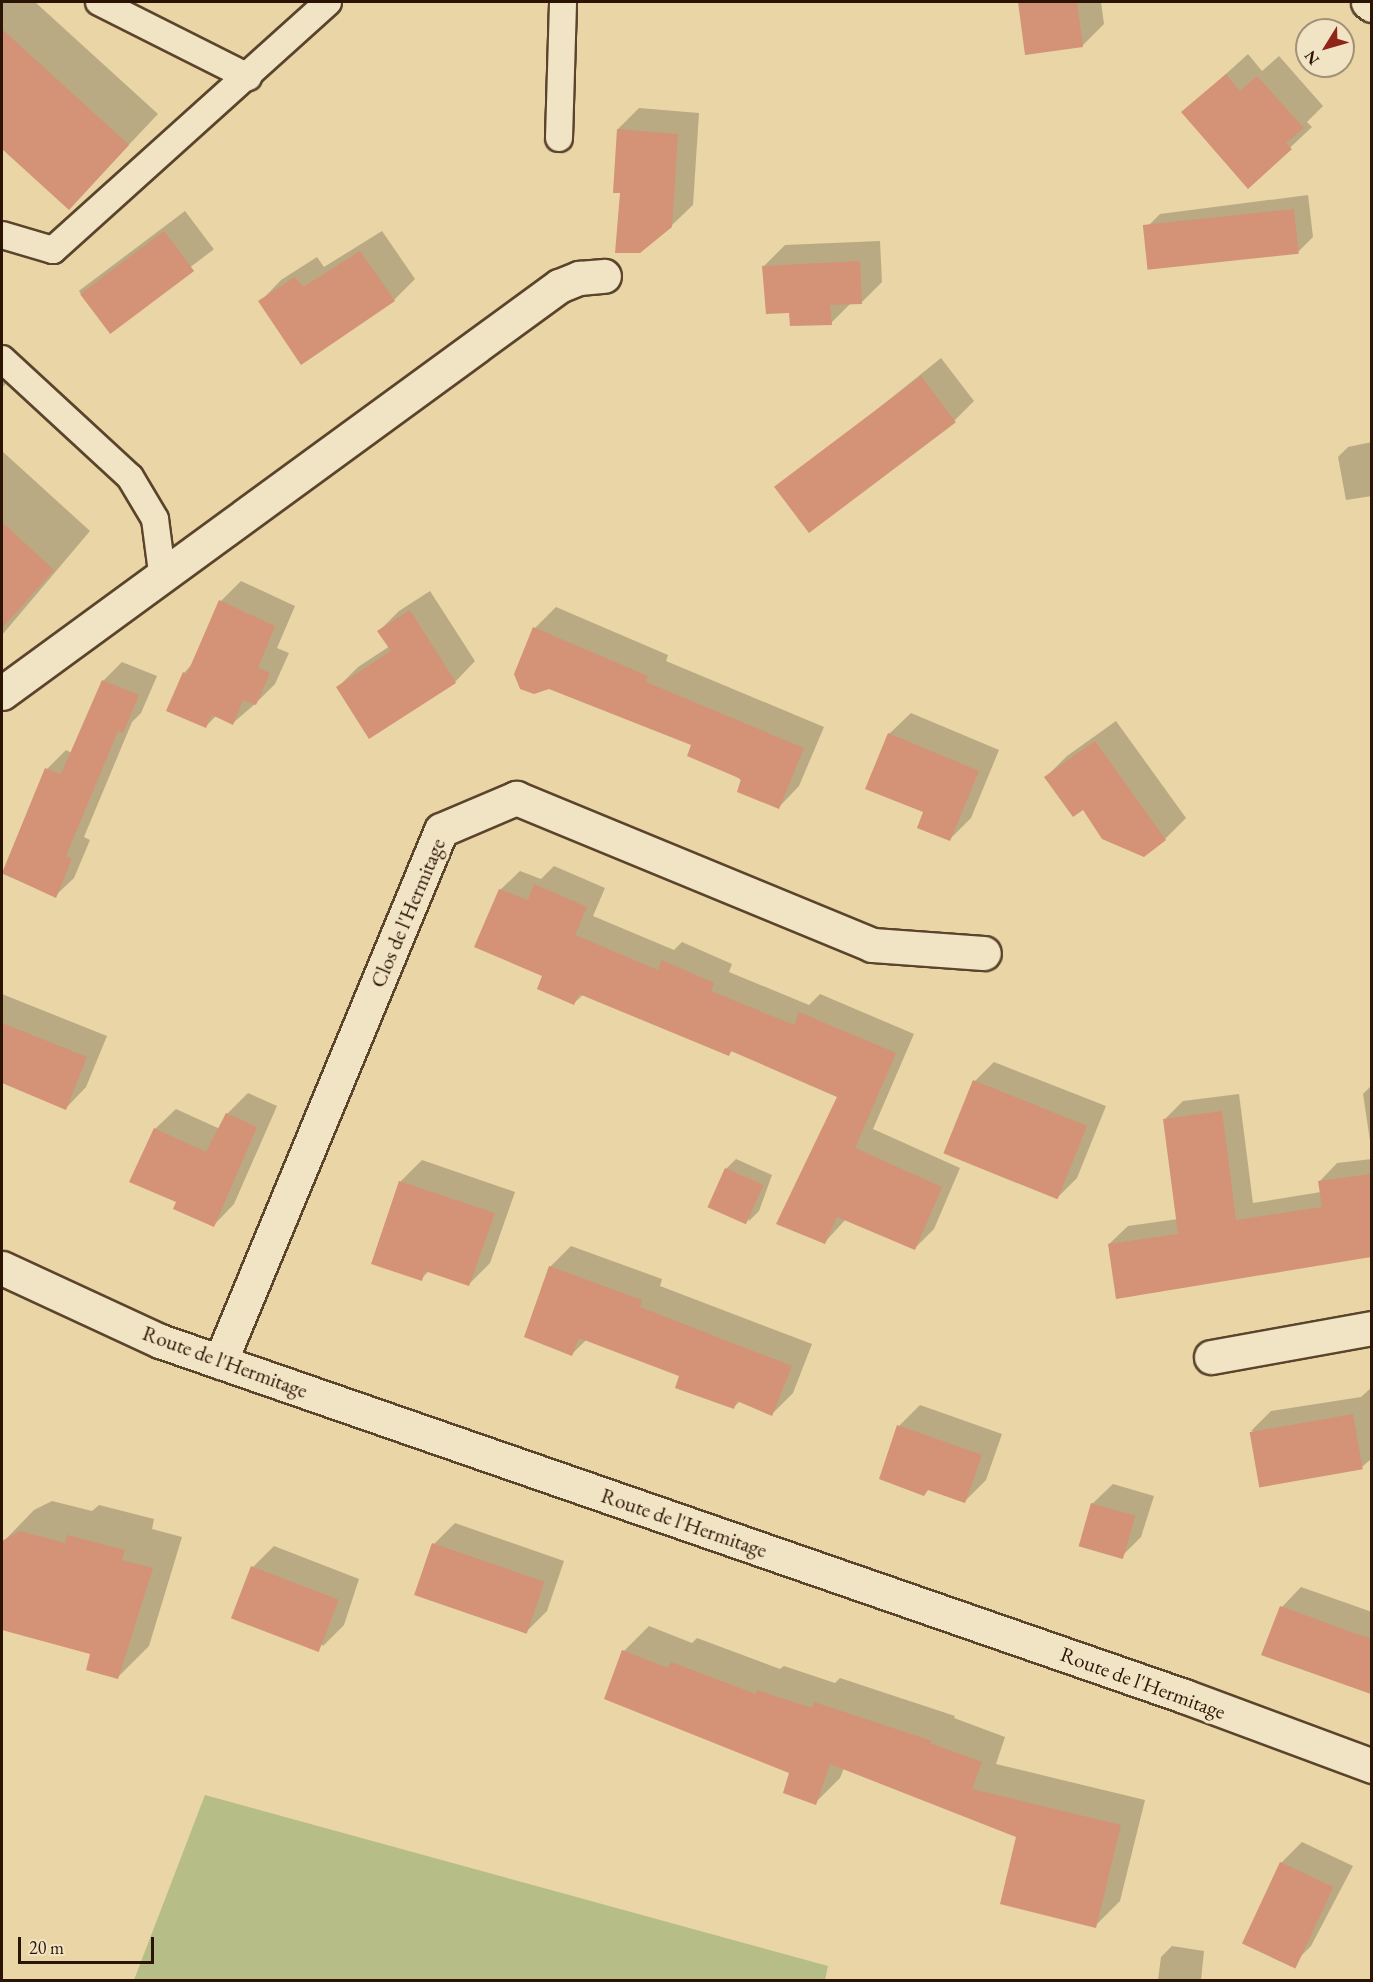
<!DOCTYPE html>
<style>
body{margin:0}
#map{position:relative;width:1373px;height:1982px;overflow:hidden;background:#e9d5a5;font-family:"EB Garamond",serif}
div>[style]{position:absolute}
.green>*{inset:0;background:#b6bd86}
.shadow>*{inset:0;background:#0003;transform-origin:0 0}
.building>*{inset:0;background:#d49276;transform-origin:0 0}
.roads{filter:drop-shadow(2px 0 #5b442c) drop-shadow(-2px 0 #5b442c) drop-shadow(0 2px #5b442c) drop-shadow(0 -2px #5b442c)}
.lane>*{height:26px;margin:-13px;padding:0 13px;transform-origin:13px;border-radius:13px;background:#f1e4c4}
.street>*{height:33px;margin:-16.5px;padding:0 16.5px;transform-origin:16.5px;border-radius:16.5px;background:#f1e4c4}
.secondary>*{height:33px;margin:-16.5px;padding:0 16.5px;transform-origin:16.5px;border-radius:16.5px;background:#f1e4c4}
span{translate:-50% -50%;white-space:nowrap;text-align:center;line-height:1.15;-webkit-text-stroke:6px #f1e4c4;paint-order:stroke}
.street-label{font-size:21px;color:#2c1404}
.frame{position:absolute;inset:0;border:3px solid #2c1404;pointer-events:none}
.north{position:absolute;left:1295px;top:18px;width:60px;height:60px;box-sizing:border-box;background:#f1e4c4;border:2px solid #a29177;border-radius:50%;rotate:233deg;font-size:16px;font-weight:700;line-height:24px;text-align:center;color:#2c1404}
.north::after{content:'';display:block;margin:auto;width:21px;height:27px;background:#8f2418;clip-path:polygon(50% 0,100% 100%,50% 72%,0 100%)}
.scale{position:absolute;left:18px;top:1937px;width:136px;height:27px;box-sizing:border-box;border:3px solid #2c1404;border-top:0;padding-left:8px;font-size:18px;line-height:21px;white-space:nowrap;color:#2c1404;-webkit-text-stroke:4px #f1e4c4;paint-order:stroke}
</style>
<div id="map">
<div class="green">
<div style="clip-path:polygon(205px 1795px,828px 1966px,825px 1980px,134px 1980px)"></div>
</div>
<div class="shadow">
<div style="clip-path:polygon(2px 2px,35px 2px,158px 114px,69px 208px,2px 147px)"></div>
<div style="clip-path:polygon(1019px 2px,1101px 2px,1104px 24px,1083px 45px,1026px 53px)"></div>
<div style="clip-path:polygon(1248px 54px,1262px 71px,1279px 56px,1323px 106px,1307px 122px,1312px 127px,1248px 187px,1183px 113px)"></div>
<div style="clip-path:polygon(639px 108px,699px 113px,693px 205px,671px 226px,621px 192px,618px 129px)"></div>
<div style="clip-path:polygon(1308px 195px,1313px 237px,1298px 252px,1145px 229px,1160px 214px)"></div>
<div style="left:185px;top:211px;width:48px;height:133px;rotate:53deg"></div>
<div style="clip-path:polygon(382px 231px,415px 279px,394px 300px,260px 302px,281px 280px,317px 257px,324px 267px)"></div>
<div style="clip-path:polygon(880px 241px,882px 282px,861px 303px,851px 303px,831px 323px,764px 266px,785px 245px)"></div>
<div style="clip-path:polygon(941px 358px,974px 401px,955px 420px,810px 531px,778px 489px)"></div>
<div style="clip-path:polygon(2px 372px,10px 379px,2px 388px)"></div>
<div style="clip-path:polygon(1372px 442px,1372px 496px,1346px 500px,1338px 457px,1348px 447px)"></div>
<div style="clip-path:polygon(2px 451px,90px 531px,2px 635px)"></div>
<div style="clip-path:polygon(241px 581px,295px 606px,277px 648px,289px 653px,275px 684px,255px 704px,233px 723px,216px 716px,206px 726px,184px 673px,194px 662px,221px 601px)"></div>
<div style="clip-path:polygon(430px 591px,475px 661px,455px 682px,338px 687px,358px 667px,390px 646px,379px 631px,399px 611px)"></div>
<div style="clip-path:polygon(556px 607px,668px 655px,666px 661px,824px 727px,799px 786px,778px 808px,693px 744px,549px 687px,535px 628px)"></div>
<div style="clip-path:polygon(122px 662px,157px 676px,141px 713px,132px 722px,84px 837px,90px 840px,74px 878px,55px 896px,3px 874px,47px 769px,66px 750px,72px 753px,104px 680px)"></div>
<div style="clip-path:polygon(911px 713px,999px 750px,971px 818px,950px 839px,925px 812px,889px 734px)"></div>
<div style="clip-path:polygon(1116px 721px,1186px 818px,1165px 839px,1083px 808px,1046px 777px,1067px 756px)"></div>
<div style="clip-path:polygon(554px 866px,605px 888px,593px 916px,674px 950px,682px 942px,732px 964px,729px 972px,809px 1005px,820px 994px,914px 1034px,873px 1129px,960px 1168px,934px 1229px,915px 1248px,846px 1219px,824px 1243px,839px 1096px,733px 1050px,728px 1055px,584px 994px,574px 1003px,544px 976px,500px 890px,520px 871px,541px 879px)"></div>
<div style="clip-path:polygon(2px 994px,107px 1036px,86px 1087px,66px 1108px,2px 1082px)"></div>
<div style="clip-path:polygon(994px 1062px,1106px 1106px,1077px 1178px,1058px 1197px,975px 1081px)"></div>
<div style="clip-path:polygon(1372px 1085px,1372px 1154px,1363px 1094px)"></div>
<div style="clip-path:polygon(248px 1093px,277px 1106px,234px 1204px,214px 1225px,178px 1201px,155px 1129px,176px 1109px,220px 1129px,227px 1114px)"></div>
<div style="clip-path:polygon(1239px 1094px,1253px 1203px,1321px 1192px,1319px 1182px,1337px 1163px,1372px 1159px,1372px 1256px,1117px 1297px,1109px 1244px,1128px 1226px,1178px 1219px,1165px 1119px,1183px 1101px)"></div>
<div style="clip-path:polygon(736px 1159px,772px 1175px,759px 1211px,749px 1221px,726px 1169px)"></div>
<div style="clip-path:polygon(422px 1160px,515px 1192px,490px 1263px,469px 1284px,429px 1271px,421px 1279px,373px 1263px,401px 1181px)"></div>
<div style="clip-path:polygon(571px 1246px,662px 1279px,660px 1286px,812px 1344px,793px 1393px,772px 1414px,740px 1401px,733px 1408px,681px 1375px,587px 1339px,572px 1354px,550px 1267px)"></div>
<div style="clip-path:polygon(1372px 1387px,1372px 1458px,1362px 1467px,1251px 1431px,1271px 1411px,1361px 1397px)"></div>
<div style="clip-path:polygon(920px 1405px,1002px 1434px,986px 1480px,964px 1502px,929px 1489px,899px 1426px)"></div>
<div style="clip-path:polygon(1113px 1484px,1154px 1496px,1141px 1537px,1120px 1558px,1092px 1504px)"></div>
<div style="clip-path:polygon(52px 1501px,92px 1511px,99px 1505px,154px 1519px,152px 1529px,182px 1537px,149px 1646px,118px 1677px,92px 1653px,2px 1628px,3px 1542px,34px 1510px)"></div>
<div style="clip-path:polygon(455px 1523px,564px 1561px,547px 1611px,526px 1632px,434px 1544px)"></div>
<div style="clip-path:polygon(274px 1546px,359px 1579px,344px 1625px,323px 1646px,253px 1567px)"></div>
<div style="clip-path:polygon(1301px 1587px,1372px 1612px,1372px 1692px,1263px 1654px,1282px 1607px)"></div>
<div style="clip-path:polygon(649px 1626px,692px 1643px,697px 1638px,780px 1669px,784px 1666px,835px 1683px,840px 1678px,955px 1716px,954px 1718px,1005px 1737px,996px 1764px,1145px 1800px,1120px 1901px,1095px 1926px,1018px 1836px,844px 1768px,840px 1778px,815px 1803px,791px 1772px,624px 1651px)"></div>
<div style="clip-path:polygon(1302px 1842px,1353px 1866px,1311px 1946px,1290px 1967px,1281px 1863px)"></div>
<div style="clip-path:polygon(1172px 1946px,1204px 1951px,1201px 1980px,1158px 1980px,1161px 1957px)"></div>
</div>
<div class="building">
<div style="clip-path:polygon(1018px 2px,1077px 2px,1083px 47px,1025px 55px)"></div>
<div style="clip-path:polygon(2px 29px,129px 145px,69px 210px,2px 149px)"></div>
<div style="clip-path:polygon(1226px 74px,1240px 91px,1257px 76px,1304px 128px,1286px 143px,1292px 149px,1248px 189px,1181px 112px)"></div>
<div style="clip-path:polygon(617px 129px,678px 134px,672px 227px,640px 253px,615px 253px,620px 193px,613px 193px)"></div>
<div style="left:1294px;top:209px;width:45px;height:152px;rotate:84deg"></div>
<div style="left:164px;top:231px;width:50px;height:105px;rotate:53deg"></div>
<div style="clip-path:polygon(360px 251px,395px 301px,301px 365px,258px 301px,295px 277px,303px 287px)"></div>
<div style="clip-path:polygon(860px 261px,862px 304px,830px 305px,832px 325px,790px 326px,789px 313px,766px 314px,762px 266px)"></div>
<div style="left:921px;top:376px;width:58px;height:184px;rotate:53deg"></div>
<div style="clip-path:polygon(2px 522px,54px 570px,2px 628px)"></div>
<div style="clip-path:polygon(219px 600px,275px 626px,258px 668px,270px 673px,256px 705px,243px 700px,233px 725px,212px 715px,206px 728px,166px 711px,183px 672px,187px 674px)"></div>
<div style="clip-path:polygon(410px 610px,456px 683px,369px 739px,336px 687px,391px 651px,377px 631px)"></div>
<div style="clip-path:polygon(533px 627px,648px 676px,646px 682px,804px 748px,779px 809px,737px 792px,741px 779px,687px 756px,691px 745px,549px 689px,534px 694px,520px 689px,514px 674px)"></div>
<div style="clip-path:polygon(102px 680px,139px 695px,123px 733px,118px 731px,66px 856px,72px 859px,56px 898px,2px 873px,45px 768px,61px 774px)"></div>
<div style="clip-path:polygon(888px 733px,979px 771px,950px 841px,917px 828px,923px 812px,865px 789px)"></div>
<div style="clip-path:polygon(1095px 741px,1166px 840px,1144px 857px,1102px 839px,1083px 810px,1073px 817px,1044px 777px)"></div>
<div style="clip-path:polygon(534px 884px,587px 907px,575px 935px,658px 970px,662px 960px,714px 983px,711px 991px,794px 1025px,799px 1012px,896px 1053px,855px 1148px,942px 1187px,915px 1250px,837px 1217px,825px 1244px,776px 1224px,837px 1097px,731px 1051px,729px 1056px,579px 994px,574px 1005px,537px 989px,542px 976px,474px 947px,499px 889px,528px 900px)"></div>
<div style="clip-path:polygon(2px 1023px,87px 1057px,66px 1110px,2px 1083px)"></div>
<div style="left:973px;top:1080px;width:123px;height:79px;rotate:22deg"></div>
<div style="clip-path:polygon(1222px 1111px,1236px 1220px,1322px 1207px,1318px 1181px,1371px 1174px,1371px 1257px,1116px 1299px,1108px 1244px,1178px 1234px,1163px 1119px)"></div>
<div style="clip-path:polygon(226px 1113px,257px 1127px,214px 1227px,173px 1209px,176px 1202px,129px 1182px,154px 1128px,206px 1152px)"></div>
<div style="left:725px;top:1168px;width:42px;height:43px;rotate:24deg"></div>
<div style="clip-path:polygon(399px 1181px,495px 1213px,469px 1286px,425px 1271px,422px 1281px,371px 1264px)"></div>
<div style="clip-path:polygon(549px 1266px,642px 1300px,640px 1307px,792px 1366px,772px 1416px,737px 1401px,734px 1409px,675px 1388px,679px 1376px,579px 1338px,572px 1356px,524px 1337px)"></div>
<div style="left:1353px;top:1414px;width:56px;height:105px;rotate:80deg"></div>
<div style="clip-path:polygon(897px 1425px,982px 1455px,965px 1503px,928px 1490px,924px 1496px,879px 1479px)"></div>
<div style="left:1091px;top:1503px;width:46px;height:45px;rotate:16deg"></div>
<div style="clip-path:polygon(20px 1531px,65px 1543px,67px 1535px,125px 1550px,122px 1560px,153px 1568px,118px 1679px,86px 1670px,90px 1654px,2px 1630px,2px 1541px)"></div>
<div style="left:432px;top:1543px;width:119px;height:55px;rotate:19deg"></div>
<div style="left:251px;top:1566px;width:94px;height:56px;rotate:21deg"></div>
<div style="clip-path:polygon(1280px 1606px,1371px 1639px,1371px 1694px,1261px 1655px)"></div>
<div style="clip-path:polygon(622px 1650px,668px 1668px,671px 1662px,756px 1694px,757px 1690px,812px 1708px,814px 1702px,932px 1741px,930px 1743px,982px 1762px,972px 1789px,1121px 1825px,1096px 1928px,1000px 1904px,1016px 1837px,830px 1764px,816px 1805px,783px 1793px,789px 1773px,604px 1699px)"></div>
<div style="left:1280px;top:1862px;width:59px;height:90px;rotate:25deg"></div>
</div>
<div class="roads">
<div class="lane">
<div style="left:99px;top:2px;width:167px;rotate:26.7deg"></div>
<div style="left:559px;top:138px;width:136px;rotate:-88.3deg"></div>
<div style="left:2px;top:235px;width:53px;rotate:16.4deg"></div>
<div style="left:53px;top:250px;width:370px;rotate:-42deg"></div>
<div style="left:2px;top:359px;width:174px;rotate:42.7deg"></div>
<div style="left:130px;top:477px;width:49px;rotate:59.2deg"></div>
<div style="left:155px;top:519px;width:53px;rotate:82.5deg"></div>
</div>
<div class="street">
<div style="left:1368px;top:2px;width:5px;rotate:37deg"></div>
<div style="left:2px;top:693px;width:690px;rotate:-36.16deg"></div>
<div style="left:559px;top:286px;width:22px;rotate:-22deg"></div>
<div style="left:579px;top:278px;width:25px;rotate:-5deg"></div>
<div style="left:1211px;top:1357px;width:164px;rotate:-10.2deg"></div>
<div style="left:220px;top:1362px;width:576px;rotate:-67.44deg"></div>
<div style="left:441px;top:830px;width:82px;rotate:-23.1deg"></div>
<div style="left:516px;top:798px;width:385px;rotate:22.4deg"></div>
<div style="left:872px;top:945px;width:112px;rotate:4.1deg"></div>
</div>
<div class="secondary">
<div style="left:2px;top:1268px;width:174px;rotate:24.8deg"></div>
<div style="left:160px;top:1341px;width:1084px;rotate:19.12deg"></div>
<div style="left:1184px;top:1696px;width:201px;rotate:20.4deg"></div>
</div>
</div>
<div class="street-label">
<span style="left:408px;top:913px;rotate:-67deg">Clos de l'Hermitage</span>
<span style="left:225px;top:1362px;rotate:20deg">Route de l'Hermitage</span>
<span style="left:684px;top:1523px;rotate:19deg">Route de l'Hermitage</span>
<span style="left:1143px;top:1683px;rotate:20deg">Route de l'Hermitage</span>
</div>
<div class="frame"></div>
<div class="north">N</div>
<div class="scale">20 m</div>
</div>
